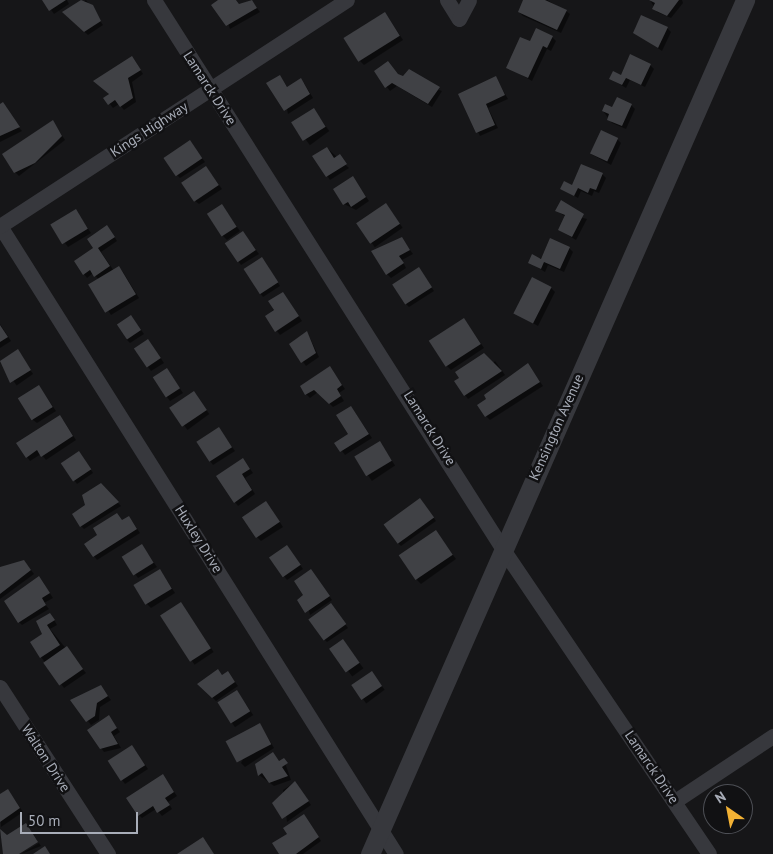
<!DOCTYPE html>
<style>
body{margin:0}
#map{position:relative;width:773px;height:854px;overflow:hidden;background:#161618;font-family:"PT Sans",sans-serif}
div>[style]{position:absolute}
.shadow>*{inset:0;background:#0007;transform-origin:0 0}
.building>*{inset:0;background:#404145;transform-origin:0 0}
.minor>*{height:15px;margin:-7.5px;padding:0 7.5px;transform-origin:7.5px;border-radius:7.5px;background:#37383d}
.tertiary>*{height:19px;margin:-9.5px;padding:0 9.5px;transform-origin:9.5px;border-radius:9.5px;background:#37383d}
span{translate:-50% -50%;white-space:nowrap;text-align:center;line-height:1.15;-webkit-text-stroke:5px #111113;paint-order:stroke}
.street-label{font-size:14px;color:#a8adb8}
.north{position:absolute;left:703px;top:784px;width:50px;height:50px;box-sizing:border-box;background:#111113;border:1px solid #4d4f55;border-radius:50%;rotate:327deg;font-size:14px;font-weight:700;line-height:20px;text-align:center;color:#a8adb8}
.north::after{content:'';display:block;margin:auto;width:18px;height:22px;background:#f2b134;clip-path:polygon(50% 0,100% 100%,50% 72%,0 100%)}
.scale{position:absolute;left:20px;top:812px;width:118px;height:22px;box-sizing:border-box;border:2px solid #a8adb8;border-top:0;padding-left:6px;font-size:15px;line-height:18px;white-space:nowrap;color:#a8adb8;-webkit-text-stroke:4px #111113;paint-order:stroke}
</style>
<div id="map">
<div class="shadow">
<div style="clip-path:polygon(44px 0,67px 0,69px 4px,54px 14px)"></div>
<div style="clip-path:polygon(86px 0,103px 25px,88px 35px,64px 13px)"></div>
<div style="clip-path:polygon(220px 0,236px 0,240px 5px,251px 0,260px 12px,230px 29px)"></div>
<div style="clip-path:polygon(524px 0,547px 0,566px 11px,570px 14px,561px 33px,523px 16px,519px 12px)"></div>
<div style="clip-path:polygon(650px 0,682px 0,683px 3px,671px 18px,657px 12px)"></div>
<div style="clip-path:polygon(388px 17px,403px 40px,364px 65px,360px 61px)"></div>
<div style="clip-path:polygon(667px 28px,671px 32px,662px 51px,634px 32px)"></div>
<div style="clip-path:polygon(552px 37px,556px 41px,551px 51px,547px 49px,532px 81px,508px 67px,531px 43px)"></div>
<div style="clip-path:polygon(135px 61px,143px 74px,132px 82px,136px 102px,124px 110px,119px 104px,113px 108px,105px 98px)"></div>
<div style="clip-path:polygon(650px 65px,654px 69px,645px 87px,630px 80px,626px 88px,611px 79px)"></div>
<div style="clip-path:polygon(375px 72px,398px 75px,442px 91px,432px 107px,397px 86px,390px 91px)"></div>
<div style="clip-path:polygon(280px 76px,288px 88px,304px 83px,313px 98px,288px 114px)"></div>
<div style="clip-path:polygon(496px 78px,508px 99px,488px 108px,498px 128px,480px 136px,460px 94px)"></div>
<div style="clip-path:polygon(631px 105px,635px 109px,626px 129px,612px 123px,603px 111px)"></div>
<div style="clip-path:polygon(0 106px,22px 131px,0 142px)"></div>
<div style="left:314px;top:110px;width:26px;height:24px;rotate:54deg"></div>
<div style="clip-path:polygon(56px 126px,65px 140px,19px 176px,15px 172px)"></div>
<div style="clip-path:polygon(617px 139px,621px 143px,611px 165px,591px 154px)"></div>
<div style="clip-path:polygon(193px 146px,205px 162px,180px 178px,177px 175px)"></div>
<div style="clip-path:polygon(327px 148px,349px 168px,330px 180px,314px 156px)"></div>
<div style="clip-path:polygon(206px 167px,222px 189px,199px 204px,195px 201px)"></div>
<div style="clip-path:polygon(602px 174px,606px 178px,599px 193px,594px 191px,592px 196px,581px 191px,578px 198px,562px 189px)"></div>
<div style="clip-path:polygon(356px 182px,369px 201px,356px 210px,344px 204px)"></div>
<div style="left:386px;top:204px;width:29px;height:34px;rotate:55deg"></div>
<div style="clip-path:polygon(222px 206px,240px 231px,227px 240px,223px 236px)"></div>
<div style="clip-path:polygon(75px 210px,91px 233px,68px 247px,65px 243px)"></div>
<div style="clip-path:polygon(557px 211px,587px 219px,576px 240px,559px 230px,566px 217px)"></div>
<div style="clip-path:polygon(110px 230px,117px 241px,101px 252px,114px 271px,119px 268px,123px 272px,139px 298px,111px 315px,91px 285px,99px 280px,93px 273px,87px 278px,84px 274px,95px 248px)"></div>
<div style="clip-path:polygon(243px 232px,259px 254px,241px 265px,238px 261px)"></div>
<div style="clip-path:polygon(405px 243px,413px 254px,402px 260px,406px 268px,391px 278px,387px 274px)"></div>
<div style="clip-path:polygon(569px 248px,573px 252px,564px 272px,548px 265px,545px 272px,529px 262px)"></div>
<div style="clip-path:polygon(265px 262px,280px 286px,263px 297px,260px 293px)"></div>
<div style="clip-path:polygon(422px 273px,434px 291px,409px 307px,406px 304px)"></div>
<div style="clip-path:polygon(551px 288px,555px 292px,538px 326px,515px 313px)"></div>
<div style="clip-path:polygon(286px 297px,302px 321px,280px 335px,266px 317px)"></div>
<div style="clip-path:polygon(131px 316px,144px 334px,130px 343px,126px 339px)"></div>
<div style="clip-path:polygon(464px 319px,484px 348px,451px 370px,447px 366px)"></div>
<div style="clip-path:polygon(0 324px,11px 341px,0 348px)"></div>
<div style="clip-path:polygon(307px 332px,319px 357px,306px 366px,290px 344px)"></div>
<div style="clip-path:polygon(151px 344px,164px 363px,151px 371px,148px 367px)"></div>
<div style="left:17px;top:351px;width:28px;height:20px;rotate:55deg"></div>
<div style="clip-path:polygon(495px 361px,505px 375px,468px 399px,465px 395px)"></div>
<div style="clip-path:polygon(528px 365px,543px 386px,490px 420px,486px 416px)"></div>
<div style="clip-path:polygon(330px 368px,345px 389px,339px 393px,344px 401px,333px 407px,318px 392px,310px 398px,306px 394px)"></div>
<div style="clip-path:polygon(170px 374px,183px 393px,170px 401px,167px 397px)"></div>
<div style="clip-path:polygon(39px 386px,56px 411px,37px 423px,33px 420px)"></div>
<div style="left:194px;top:393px;width:26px;height:27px;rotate:54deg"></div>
<div style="clip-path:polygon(351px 407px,372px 438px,345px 455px,336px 443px,349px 435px)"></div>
<div style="clip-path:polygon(63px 420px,76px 440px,46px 460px,41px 454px,30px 461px,27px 457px)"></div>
<div style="clip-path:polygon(219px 429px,235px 451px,213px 465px,210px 461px)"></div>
<div style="left:380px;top:443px;width:27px;height:28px;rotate:56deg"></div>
<div style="clip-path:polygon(82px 456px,93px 473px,77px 484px,74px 480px)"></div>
<div style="clip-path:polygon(243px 459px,253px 473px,245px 478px,255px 494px,238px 506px,235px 502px)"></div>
<div style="clip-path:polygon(101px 485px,121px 506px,84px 529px,81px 526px,86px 506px)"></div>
<div style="clip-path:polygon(420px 499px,436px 521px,401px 546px,397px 542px)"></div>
<div style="clip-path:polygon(270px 507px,283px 527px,261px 541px,257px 537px)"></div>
<div style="clip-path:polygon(122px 521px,132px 521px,140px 533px,97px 560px,94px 556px)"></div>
<div style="clip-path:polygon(439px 536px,456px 559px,421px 584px,417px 580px)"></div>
<div style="clip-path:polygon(145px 550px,157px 567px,138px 578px,124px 558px)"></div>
<div style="clip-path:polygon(290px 550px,303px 569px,287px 580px,270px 558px)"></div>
<div style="clip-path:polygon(24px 561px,34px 574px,0 599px,0 569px)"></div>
<div style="clip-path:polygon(160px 570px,175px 593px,151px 608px,147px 604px)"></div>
<div style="clip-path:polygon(311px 570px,332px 600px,310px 615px,305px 596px)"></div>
<div style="clip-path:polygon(42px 581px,53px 598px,44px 603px,49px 609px,22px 625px,19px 622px)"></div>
<div style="clip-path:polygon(331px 604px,348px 628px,327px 642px,324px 639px)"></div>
<div style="left:184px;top:608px;width:53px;height:23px;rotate:56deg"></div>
<div style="clip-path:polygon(53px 618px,57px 625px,50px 629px,86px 673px,64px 688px,41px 657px,43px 635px,38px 622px)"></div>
<div style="left:343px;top:641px;width:34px;height:14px;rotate:53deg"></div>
<div style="clip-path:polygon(218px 671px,223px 676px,228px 673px,238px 686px,216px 701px,199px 684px)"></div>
<div style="left:372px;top:673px;width:21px;height:23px;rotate:53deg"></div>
<div style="clip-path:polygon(101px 687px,111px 700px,100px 707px,99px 720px,91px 725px,72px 700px)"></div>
<div style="left:237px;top:691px;width:29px;height:22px;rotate:56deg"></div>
<div style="clip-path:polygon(109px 717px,120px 732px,114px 736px,121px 748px,104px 752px,101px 748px)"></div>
<div style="clip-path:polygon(260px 724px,274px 748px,245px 767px,241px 763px)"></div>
<div style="clip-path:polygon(135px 750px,148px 769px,125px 784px,122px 780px)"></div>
<div style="clip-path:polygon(284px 760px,291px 780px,274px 786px,259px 775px,257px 765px)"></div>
<div style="clip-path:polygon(163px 776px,177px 796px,168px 802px,172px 809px,162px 816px,156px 809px,142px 818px,139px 815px)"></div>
<div style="clip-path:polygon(295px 782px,311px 805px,287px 822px,283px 790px)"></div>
<div style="clip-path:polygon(11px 794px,23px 812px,1px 827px,0 796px)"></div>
<div style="clip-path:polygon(304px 815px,321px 841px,303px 854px,280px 854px,288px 834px)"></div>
<div style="clip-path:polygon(26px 824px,37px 840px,17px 854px,4px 854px,0 830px,7px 836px)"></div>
<div style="clip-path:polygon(39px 843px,41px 846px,21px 854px)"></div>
</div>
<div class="building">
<div style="clip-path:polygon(42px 0,66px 0,49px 11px)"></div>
<div style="clip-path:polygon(81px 0,93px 5px,101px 21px,84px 32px,62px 12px)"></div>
<div style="clip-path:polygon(218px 0,236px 0,239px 4px,252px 0,257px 8px,226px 26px,211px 5px)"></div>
<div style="clip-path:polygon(523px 0,545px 0,567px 10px,557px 30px,518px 12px)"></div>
<div style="clip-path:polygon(649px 0,679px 0,667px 16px,652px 9px,655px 3px)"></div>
<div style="left:385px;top:12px;width:28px;height:49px;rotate:58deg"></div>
<div style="clip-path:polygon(641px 15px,668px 27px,658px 48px,633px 33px)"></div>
<div style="clip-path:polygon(536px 28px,553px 36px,547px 48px,543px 46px,528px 78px,506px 68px,520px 37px,530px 41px)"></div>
<div style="clip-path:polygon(630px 54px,651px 64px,641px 85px,626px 78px,622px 85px,609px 79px,613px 71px,621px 75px)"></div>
<div style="clip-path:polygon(132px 56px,141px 70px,128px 78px,133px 98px,120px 107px,115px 100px,108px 105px,103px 98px,109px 94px,93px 81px)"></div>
<div style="clip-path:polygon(388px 61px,398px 74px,403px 76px,409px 69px,440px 87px,428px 104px,392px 83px,385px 88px,374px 71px)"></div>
<div style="clip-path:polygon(280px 75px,287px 87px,301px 78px,310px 94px,284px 111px,266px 83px)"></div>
<div style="clip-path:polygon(496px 76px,505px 95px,486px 104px,495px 125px,476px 133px,458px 94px)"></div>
<div style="clip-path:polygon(617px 97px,632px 104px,622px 126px,607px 120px,609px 114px,602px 111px,605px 104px,612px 107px)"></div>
<div style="clip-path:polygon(3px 102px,20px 127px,0 136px,0 104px)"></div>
<div style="left:314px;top:108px;width:22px;height:27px;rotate:58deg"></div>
<div style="clip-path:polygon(53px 120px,62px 136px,35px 163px,14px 173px,2px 154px)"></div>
<div style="left:601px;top:130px;width:19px;height:26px;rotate:25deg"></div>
<div style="left:190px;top:140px;width:22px;height:32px;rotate:56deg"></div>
<div style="clip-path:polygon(327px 147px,334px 158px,340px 154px,347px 164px,326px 177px,312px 156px)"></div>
<div style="clip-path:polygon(581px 164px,603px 173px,596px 190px,590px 188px,588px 193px,578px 188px,574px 196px,560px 189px,564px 181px,572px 185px)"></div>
<div style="left:206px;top:166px;width:23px;height:30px;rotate:56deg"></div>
<div style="clip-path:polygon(353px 176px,366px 197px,351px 207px,348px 202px,343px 205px,333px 189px)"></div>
<div style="clip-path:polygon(561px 200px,584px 214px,572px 237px,558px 230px,565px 215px,555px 211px)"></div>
<div style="left:386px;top:203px;width:25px;height:36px;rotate:56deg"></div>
<div style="left:222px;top:204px;width:27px;height:18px;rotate:57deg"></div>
<div style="left:76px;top:209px;width:23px;height:30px;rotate:59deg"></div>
<div style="clip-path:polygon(107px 225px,115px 237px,98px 248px,110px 266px,94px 277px,90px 270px,83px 275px,74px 261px,93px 248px,87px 239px)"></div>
<div style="left:243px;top:231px;width:23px;height:22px;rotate:56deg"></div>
<div style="clip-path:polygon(402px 237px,410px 250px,399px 256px,404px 263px,386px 275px,371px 251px)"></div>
<div style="clip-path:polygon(550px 238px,570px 247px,560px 269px,544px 262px,541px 269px,528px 263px,532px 254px,541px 259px)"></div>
<div style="left:262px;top:257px;width:30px;height:22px;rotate:57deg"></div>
<div style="left:119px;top:266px;width:33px;height:36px;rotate:59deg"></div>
<div style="left:419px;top:267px;width:24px;height:32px;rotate:57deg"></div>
<div style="left:532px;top:277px;width:22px;height:41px;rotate:27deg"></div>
<div style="clip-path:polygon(283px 292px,299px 316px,275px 332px,265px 316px,274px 310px,268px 301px)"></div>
<div style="left:131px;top:315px;width:18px;height:17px;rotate:56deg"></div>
<div style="left:464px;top:318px;width:31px;height:42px;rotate:57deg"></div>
<div style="clip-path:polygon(0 325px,8px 337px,0 342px)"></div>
<div style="clip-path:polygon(307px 331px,316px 353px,301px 363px,289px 344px)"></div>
<div style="left:148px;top:339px;width:23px;height:17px;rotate:56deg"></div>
<div style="clip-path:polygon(18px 349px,31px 370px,10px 383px,0 361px)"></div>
<div style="clip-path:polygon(484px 353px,502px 371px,464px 396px,454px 381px,459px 378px,455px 372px)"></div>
<div style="clip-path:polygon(528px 363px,540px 382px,485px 417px,477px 405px,486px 399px,484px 395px)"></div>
<div style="clip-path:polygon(330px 366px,342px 385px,337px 389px,341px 396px,329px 404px,314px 390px,305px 395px,300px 386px)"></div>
<div style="left:167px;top:368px;width:24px;height:17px;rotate:57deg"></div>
<div style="left:39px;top:385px;width:26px;height:25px;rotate:58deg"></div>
<div style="left:194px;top:391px;width:23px;height:30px;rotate:56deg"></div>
<div style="clip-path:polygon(351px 406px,369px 434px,340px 452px,334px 443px,348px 434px,336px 415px)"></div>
<div style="clip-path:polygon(60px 415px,73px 436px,41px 457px,37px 450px,26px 458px,16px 443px)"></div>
<div style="left:219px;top:427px;width:24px;height:27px;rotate:57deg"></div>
<div style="left:380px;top:441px;width:23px;height:30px;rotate:59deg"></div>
<div style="left:79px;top:451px;width:22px;height:22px;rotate:56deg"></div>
<div style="clip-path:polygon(243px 458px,250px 469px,242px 474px,252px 490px,234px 503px,216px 476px)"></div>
<div style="clip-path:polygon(101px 483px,119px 502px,80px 527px,72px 514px,85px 505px,82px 495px)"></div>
<div style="left:420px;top:498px;width:24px;height:45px;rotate:54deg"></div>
<div style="left:266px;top:501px;width:25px;height:29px;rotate:56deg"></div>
<div style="clip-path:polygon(117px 513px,122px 520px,129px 516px,137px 529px,93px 557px,84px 544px,97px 535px,93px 528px)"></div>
<div style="left:436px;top:530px;width:30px;height:45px;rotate:56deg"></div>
<div style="left:142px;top:544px;width:22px;height:24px;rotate:58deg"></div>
<div style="left:287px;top:545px;width:24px;height:22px;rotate:55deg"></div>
<div style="clip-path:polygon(24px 560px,31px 570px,0 594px,0 567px)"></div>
<div style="left:160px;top:569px;width:23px;height:31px;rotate:59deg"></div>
<div style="clip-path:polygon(311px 569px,330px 596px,305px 613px,297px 600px,303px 595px,294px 581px)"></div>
<div style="clip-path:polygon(39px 576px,50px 593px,42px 598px,46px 605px,18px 623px,4px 601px)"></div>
<div style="left:181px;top:602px;width:55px;height:25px;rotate:57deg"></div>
<div style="left:331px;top:603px;width:26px;height:28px;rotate:54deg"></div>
<div style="clip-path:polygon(50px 613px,55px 620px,47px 625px,60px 645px,40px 658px,30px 642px,42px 634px,36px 621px)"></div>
<div style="left:343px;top:639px;width:29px;height:17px;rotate:55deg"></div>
<div style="left:67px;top:646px;width:28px;height:29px;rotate:55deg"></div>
<div style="clip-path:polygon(218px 669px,222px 675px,228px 671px,235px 682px,212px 698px,197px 684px)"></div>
<div style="left:372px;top:671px;width:18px;height:25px;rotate:56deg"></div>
<div style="clip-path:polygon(101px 685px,108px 696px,97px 703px,95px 716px,86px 722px,70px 700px)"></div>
<div style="left:237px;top:690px;width:25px;height:23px;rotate:58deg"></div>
<div style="clip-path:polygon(109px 715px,117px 728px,111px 732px,118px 744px,100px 749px,87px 730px)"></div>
<div style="left:260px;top:723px;width:24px;height:39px;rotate:62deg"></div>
<div style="left:132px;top:745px;width:24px;height:29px;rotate:57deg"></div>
<div style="clip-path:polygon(273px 752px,279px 761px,284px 758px,288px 763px,282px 767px,288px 776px,269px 783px,262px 773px,258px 776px,255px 764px)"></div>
<div style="clip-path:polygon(163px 774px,174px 792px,165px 798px,170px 805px,157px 813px,153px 806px,138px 816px,126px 798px)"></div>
<div style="clip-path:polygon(295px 781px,309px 801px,282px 819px,272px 803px)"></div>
<div style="clip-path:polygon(8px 789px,20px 808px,0 822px,0 794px)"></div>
<div style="clip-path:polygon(304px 814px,319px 837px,296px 854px,279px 854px,272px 843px,287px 834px,283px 828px)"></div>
<div style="clip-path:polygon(26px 823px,38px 842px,19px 854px,3px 854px,0 829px,7px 835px)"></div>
<div style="clip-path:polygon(203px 837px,214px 854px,177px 854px)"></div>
<div style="clip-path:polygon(45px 846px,50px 854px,33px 854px)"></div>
</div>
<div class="minor">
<div style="left:154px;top:0;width:649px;rotate:57.58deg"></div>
<div style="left:502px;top:548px;width:369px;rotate:55.9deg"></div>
<div style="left:447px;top:0;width:22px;rotate:58deg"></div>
<div style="left:459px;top:19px;width:21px;rotate:-62deg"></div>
<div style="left:0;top:226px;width:742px;rotate:57.77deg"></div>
<div style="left:0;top:226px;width:414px;rotate:-33.1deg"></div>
<div style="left:0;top:687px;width:199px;rotate:57.1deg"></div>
<div style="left:675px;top:801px;width:118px;rotate:-33.6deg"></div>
</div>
<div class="tertiary">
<div style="left:370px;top:854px;width:933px;rotate:-66.29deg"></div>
</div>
<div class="street-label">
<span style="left:210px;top:88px;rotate:57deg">Lamarck Drive</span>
<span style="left:149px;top:129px;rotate:-33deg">Kings Highway</span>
<span style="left:556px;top:427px;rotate:-66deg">Kensington Avenue</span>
<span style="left:430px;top:428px;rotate:58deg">Lamarck Drive</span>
<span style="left:199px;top:539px;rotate:58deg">Huxley Drive</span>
<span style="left:46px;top:758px;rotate:57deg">Walton Drive</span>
<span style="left:652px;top:767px;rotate:56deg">Lamarck Drive</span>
</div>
<div class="north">N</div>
<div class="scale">50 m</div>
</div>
